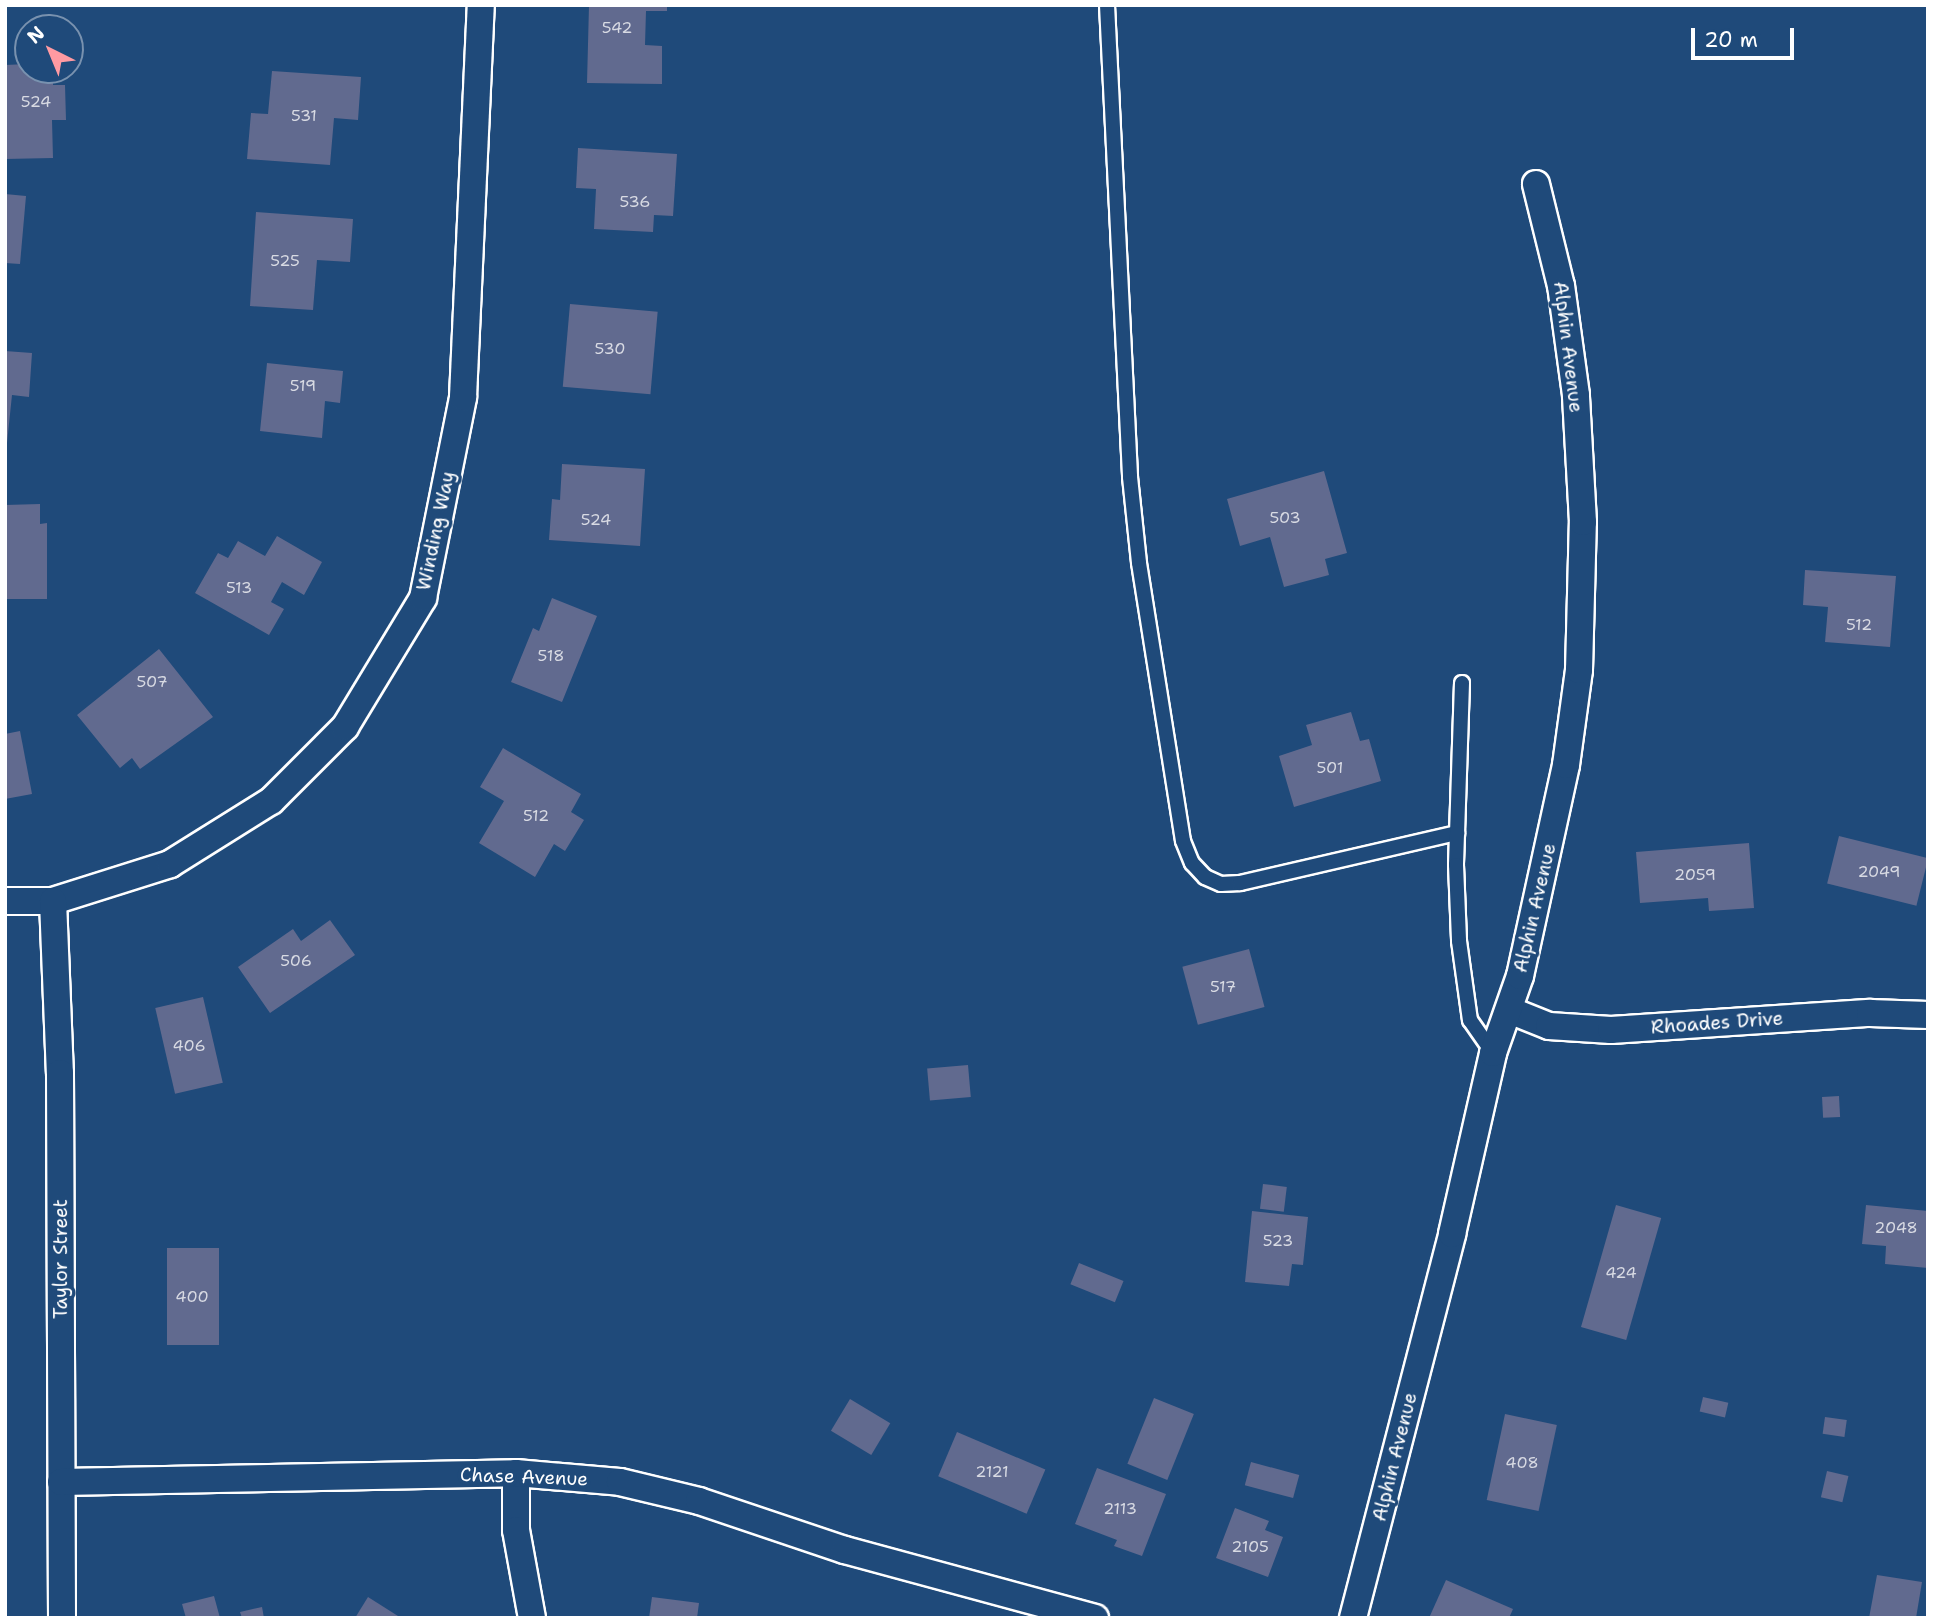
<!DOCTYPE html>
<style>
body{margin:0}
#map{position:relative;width:1933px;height:1623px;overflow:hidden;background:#1f4a7a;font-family:"Shantell Sans",sans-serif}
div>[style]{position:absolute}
.building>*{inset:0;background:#616a8f;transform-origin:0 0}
.roads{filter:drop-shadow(2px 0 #fff) drop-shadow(-2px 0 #fff) drop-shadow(0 2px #fff) drop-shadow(0 -2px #fff)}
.lane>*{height:14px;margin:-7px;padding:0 7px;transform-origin:7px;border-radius:7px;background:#1f4a7a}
.street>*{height:26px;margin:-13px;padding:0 13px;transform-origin:13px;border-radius:13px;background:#1f4a7a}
span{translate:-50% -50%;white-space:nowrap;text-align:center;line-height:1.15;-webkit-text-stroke:7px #1f4a7a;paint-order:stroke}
.number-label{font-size:16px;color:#d8dae3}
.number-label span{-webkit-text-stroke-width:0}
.street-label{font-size:19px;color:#fff}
.frame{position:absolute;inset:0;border:7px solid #fff;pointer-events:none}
.north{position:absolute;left:14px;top:14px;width:70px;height:70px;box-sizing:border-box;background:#1f4a7a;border:2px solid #7992af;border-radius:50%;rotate:317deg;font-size:19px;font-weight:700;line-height:28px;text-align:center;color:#fff}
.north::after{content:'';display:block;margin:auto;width:24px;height:32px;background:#ff9aa2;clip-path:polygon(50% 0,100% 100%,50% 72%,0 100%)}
.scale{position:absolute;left:1691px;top:28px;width:103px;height:32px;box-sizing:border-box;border:4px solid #fff;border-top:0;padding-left:9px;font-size:21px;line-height:24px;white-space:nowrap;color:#fff;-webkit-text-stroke:5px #1f4a7a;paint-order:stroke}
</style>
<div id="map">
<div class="building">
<div style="clip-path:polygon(589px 5px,667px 5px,667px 11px,646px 11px,645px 45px,662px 46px,662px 84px,587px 83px)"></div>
<div style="clip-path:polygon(28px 64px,28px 70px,53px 70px,53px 85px,65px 85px,66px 120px,52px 120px,53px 158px,5px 159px,5px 65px)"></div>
<div style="clip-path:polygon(272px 71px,361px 77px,358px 120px,334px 118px,330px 165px,247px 159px,251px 113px,268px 114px)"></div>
<div style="clip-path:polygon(578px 148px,677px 154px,673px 216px,654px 215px,653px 232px,594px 229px,596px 189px,576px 188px)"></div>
<div style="clip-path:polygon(5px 194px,26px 196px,20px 264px,5px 263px)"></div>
<div style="clip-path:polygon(256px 212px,353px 219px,350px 262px,317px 260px,313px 310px,250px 306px)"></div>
<div style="left:570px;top:304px;width:88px;height:83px;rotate:5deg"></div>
<div style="clip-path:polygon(5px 351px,32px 353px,29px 397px,12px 395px,7px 443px)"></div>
<div style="clip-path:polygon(267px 363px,343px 371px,340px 403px,325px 401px,322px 438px,260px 431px)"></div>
<div style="clip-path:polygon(562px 464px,645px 469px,640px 546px,549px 540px,552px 499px,560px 500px)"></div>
<div style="clip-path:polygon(1324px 471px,1347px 553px,1325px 559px,1329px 575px,1284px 587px,1270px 537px,1240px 546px,1227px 499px)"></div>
<div style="clip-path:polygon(40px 504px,40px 524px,47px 523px,47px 599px,5px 599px,5px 505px)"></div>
<div style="clip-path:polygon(277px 536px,322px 562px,304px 595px,282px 582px,271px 602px,284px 609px,269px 635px,195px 593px,218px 553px,228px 558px,238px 541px,265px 556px)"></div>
<div style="clip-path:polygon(1805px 570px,1896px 576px,1890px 647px,1825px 642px,1828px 607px,1803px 605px)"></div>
<div style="clip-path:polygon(552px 598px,597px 616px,562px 702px,511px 682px,533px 628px,539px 631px)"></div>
<div style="clip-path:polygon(159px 649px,213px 717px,140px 769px,132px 758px,120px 768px,77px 715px)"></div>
<div style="clip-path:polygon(1351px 712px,1360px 741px,1369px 739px,1381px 781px,1294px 807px,1279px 756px,1312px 745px,1306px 725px)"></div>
<div style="clip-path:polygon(20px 731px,32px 794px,5px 799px,5px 734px)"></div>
<div style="clip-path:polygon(503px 748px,581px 794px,571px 812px,584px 820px,565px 851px,554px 844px,535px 877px,479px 843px,504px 801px,480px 787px)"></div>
<div style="left:1839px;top:836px;width:92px;height:49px;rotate:14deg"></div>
<div style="clip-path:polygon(1749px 843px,1754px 908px,1709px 911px,1708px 898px,1640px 903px,1636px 852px)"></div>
<div style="clip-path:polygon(330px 920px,355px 955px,270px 1013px,238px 967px,293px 929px,301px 941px)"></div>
<div style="left:1249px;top:949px;width:60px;height:69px;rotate:75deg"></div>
<div style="left:203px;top:997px;width:88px;height:49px;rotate:77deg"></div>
<div style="left:968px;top:1065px;width:32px;height:41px;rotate:85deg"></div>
<div style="left:1839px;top:1096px;width:21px;height:17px;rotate:87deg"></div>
<div style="left:1263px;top:1184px;width:24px;height:25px;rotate:7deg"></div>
<div style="left:1616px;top:1205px;width:47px;height:127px;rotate:16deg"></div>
<div style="clip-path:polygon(1866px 1205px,1928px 1211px,1928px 1268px,1885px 1264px,1886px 1246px,1862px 1244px)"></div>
<div style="clip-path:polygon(1252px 1211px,1308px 1217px,1303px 1265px,1292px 1264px,1289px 1286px,1245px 1282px)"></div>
<div style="left:167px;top:1248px;width:52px;height:97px"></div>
<div style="left:1079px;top:1263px;width:48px;height:23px;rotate:22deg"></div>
<div style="left:1703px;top:1397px;width:26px;height:15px;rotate:13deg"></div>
<div style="left:1154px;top:1398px;width:43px;height:71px;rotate:22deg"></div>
<div style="left:850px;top:1399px;width:47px;height:37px;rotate:31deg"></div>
<div style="left:1505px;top:1414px;width:53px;height:88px;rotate:12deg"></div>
<div style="left:1825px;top:1417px;width:22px;height:17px;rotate:8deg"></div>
<div style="left:957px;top:1432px;width:96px;height:48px;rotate:23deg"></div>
<div style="left:1251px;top:1462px;width:50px;height:24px;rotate:15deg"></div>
<div style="clip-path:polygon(1097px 1468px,1166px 1494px,1142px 1556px,1114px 1546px,1117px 1540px,1075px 1524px)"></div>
<div style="left:1827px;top:1471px;width:22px;height:27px;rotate:13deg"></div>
<div style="clip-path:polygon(1235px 1508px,1269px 1521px,1265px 1530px,1283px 1537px,1268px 1577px,1216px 1558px)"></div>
<div style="clip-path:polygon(1877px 1575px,1922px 1582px,1916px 1618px,1869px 1618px)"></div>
<div style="clip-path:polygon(1446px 1580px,1513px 1609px,1509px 1618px,1429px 1618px)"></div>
<div style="clip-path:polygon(214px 1596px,220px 1618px,186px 1618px,182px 1604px)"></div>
<div style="clip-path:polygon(368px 1597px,398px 1616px,396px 1618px,355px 1618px)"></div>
<div style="clip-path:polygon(652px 1597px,699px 1603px,697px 1618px,649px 1618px)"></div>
<div style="clip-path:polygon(262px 1607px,264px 1618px,242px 1618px,240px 1612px)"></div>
</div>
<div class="roads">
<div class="lane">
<div style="left:1107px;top:5px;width:473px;rotate:87.2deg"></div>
<div style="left:1130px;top:477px;width:86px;rotate:84deg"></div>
<div style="left:1139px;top:563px;width:281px;rotate:81deg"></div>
<div style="left:1183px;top:841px;width:24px;rotate:68deg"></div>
<div style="left:1192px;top:863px;width:19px;rotate:47deg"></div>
<div style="left:1205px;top:877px;width:17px;rotate:24deg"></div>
<div style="left:1221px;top:884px;width:19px;rotate:-3deg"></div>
<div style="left:1240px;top:883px;width:223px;rotate:-13deg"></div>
<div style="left:1462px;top:683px;width:182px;rotate:91.9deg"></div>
<div style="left:1456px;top:865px;width:76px;rotate:87.7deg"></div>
<div style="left:1459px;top:941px;width:80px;rotate:82.1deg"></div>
<div style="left:1470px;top:1020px;width:40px;rotate:55.1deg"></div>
</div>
<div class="street">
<div style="left:5px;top:901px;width:48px"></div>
<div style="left:53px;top:901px;width:123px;rotate:-17.5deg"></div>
<div style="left:170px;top:864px;width:119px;rotate:-32deg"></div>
<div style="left:271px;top:801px;width:105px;rotate:-45deg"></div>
<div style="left:345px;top:727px;width:151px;rotate:-58.8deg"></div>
<div style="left:423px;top:598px;width:205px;rotate:-78.7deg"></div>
<div style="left:463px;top:397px;width:392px;rotate:-87.4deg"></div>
<div style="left:53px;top:901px;width:172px;rotate:87.7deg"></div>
<div style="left:60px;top:1073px;width:545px;rotate:89.79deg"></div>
<div style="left:1509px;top:1010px;width:43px;rotate:21.8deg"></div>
<div style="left:1549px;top:1026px;width:62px;rotate:3.7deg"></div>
<div style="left:1611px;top:1030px;width:260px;rotate:-3.8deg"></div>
<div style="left:1870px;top:1013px;width:58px;rotate:2deg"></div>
<div style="left:516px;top:1473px;width:57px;rotate:90deg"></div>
<div style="left:516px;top:1530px;width:89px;rotate:79.7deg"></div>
<div style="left:61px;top:1482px;width:455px;rotate:-1.1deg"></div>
<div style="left:516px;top:1473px;width:104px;rotate:4.9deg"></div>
<div style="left:620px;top:1482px;width:81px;rotate:13.5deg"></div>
<div style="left:699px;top:1501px;width:154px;rotate:18.6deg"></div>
<div style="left:845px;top:1550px;width:259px;rotate:15.2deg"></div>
<div style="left:1353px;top:1618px;width:397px;rotate:-75.5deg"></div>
<div style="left:1452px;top:1234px;width:186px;rotate:-77.2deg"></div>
<div style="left:1493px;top:1053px;width:82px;rotate:-70.7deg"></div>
<div style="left:1520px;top:976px;width:216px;rotate:-77.7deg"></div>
<div style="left:1566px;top:765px;width:96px;rotate:-82.2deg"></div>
<div style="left:1579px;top:670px;width:148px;rotate:-88.5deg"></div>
<div style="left:1583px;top:522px;width:127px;rotate:-93.2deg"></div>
<div style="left:1576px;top:395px;width:110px;rotate:-97.8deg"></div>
<div style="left:1561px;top:286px;width:105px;rotate:-103.8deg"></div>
</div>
</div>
<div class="number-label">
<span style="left:617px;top:28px">542</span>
<span style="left:36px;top:102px">524</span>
<span style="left:304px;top:116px">531</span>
<span style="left:635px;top:202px">536</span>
<span style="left:285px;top:261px">525</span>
<span style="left:610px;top:349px">530</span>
<span style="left:303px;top:386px">519</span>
<span style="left:1285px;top:518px">503</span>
<span style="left:596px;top:520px">524</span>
<span style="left:239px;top:588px">513</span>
<span style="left:1859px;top:625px">512</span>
<span style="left:551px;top:656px">518</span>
<span style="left:152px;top:682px">507</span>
<span style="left:1330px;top:768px">501</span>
<span style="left:536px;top:816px">512</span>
<span style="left:1879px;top:872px">2049</span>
<span style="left:1695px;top:875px">2059</span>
<span style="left:296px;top:961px">506</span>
<span style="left:1223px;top:987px">517</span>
<span style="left:189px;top:1046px">406</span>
<span style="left:1896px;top:1228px">2048</span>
<span style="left:1278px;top:1241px">523</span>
<span style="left:1621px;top:1273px">424</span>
<span style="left:192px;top:1297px">400</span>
<span style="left:1522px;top:1463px">408</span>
<span style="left:992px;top:1472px">2121</span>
<span style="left:1120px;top:1509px">2113</span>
<span style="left:1250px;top:1547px">2105</span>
</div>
<div class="street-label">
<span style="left:1568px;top:347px;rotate:83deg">Alphin Avenue</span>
<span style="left:436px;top:531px;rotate:-78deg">Winding Way</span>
<span style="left:1535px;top:908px;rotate:-77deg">Alphin Avenue</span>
<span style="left:1717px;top:1023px;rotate:-4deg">Rhoades Drive</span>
<span style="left:61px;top:1259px;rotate:-90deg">Taylor Street</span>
<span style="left:1395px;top:1457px;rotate:-76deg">Alphin Avenue</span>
<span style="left:524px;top:1477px;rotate:2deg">Chase Avenue</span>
</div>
<div class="frame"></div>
<div class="north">N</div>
<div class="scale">20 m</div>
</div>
